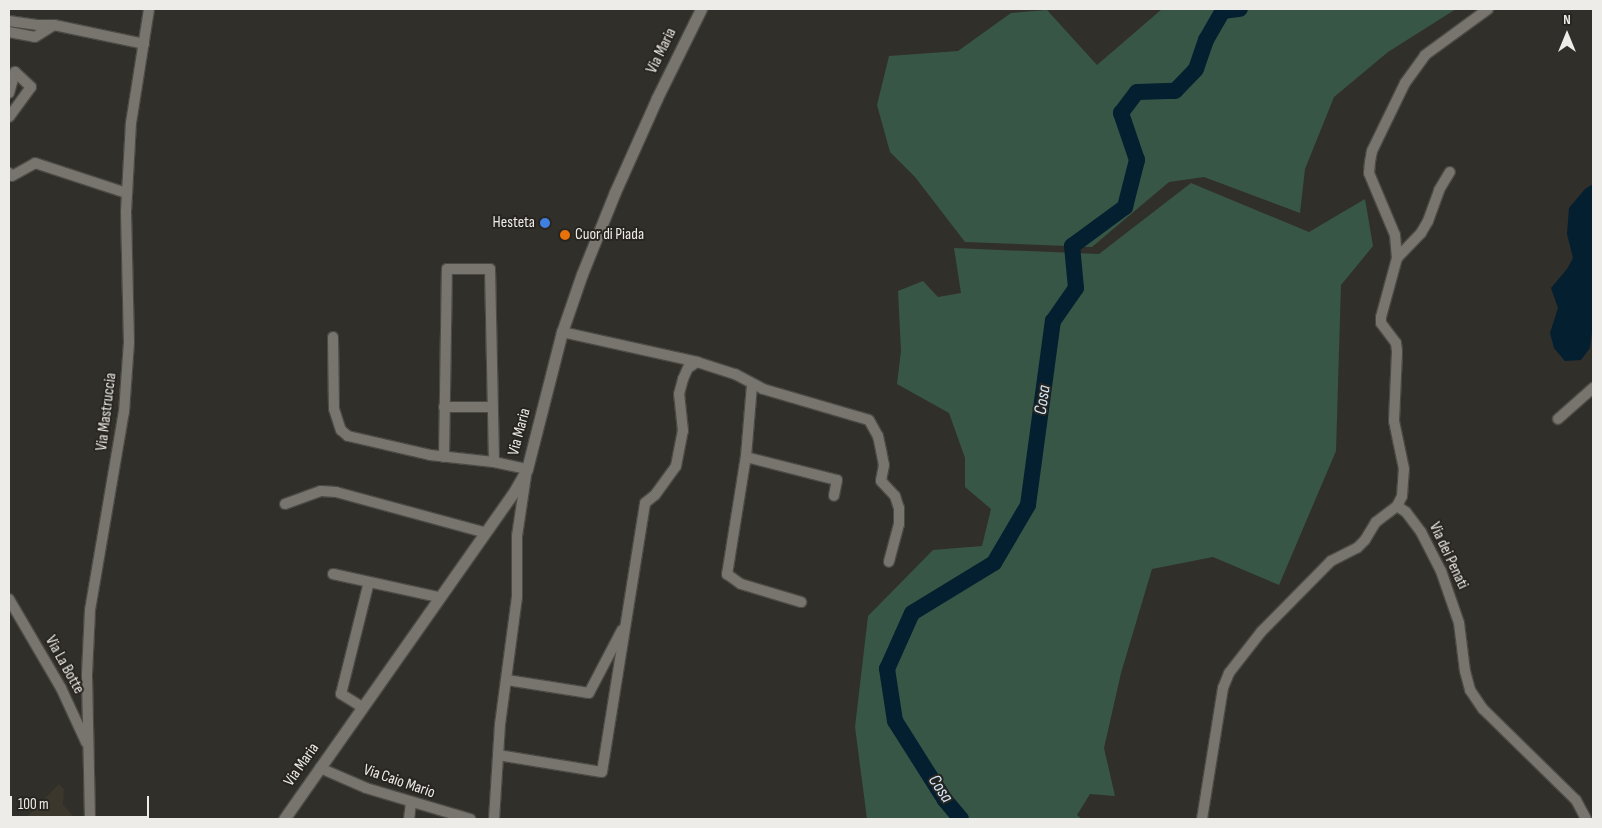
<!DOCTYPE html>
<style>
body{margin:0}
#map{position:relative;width:1602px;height:828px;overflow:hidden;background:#312f2a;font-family:"Sofia Sans Condensed",sans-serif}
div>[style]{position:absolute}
.built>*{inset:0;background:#3c372c}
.green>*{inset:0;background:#375645}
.water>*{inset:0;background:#031f30}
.river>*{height:16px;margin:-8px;padding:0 8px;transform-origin:8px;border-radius:8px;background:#031f30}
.roads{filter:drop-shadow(1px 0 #4c4a45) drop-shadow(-1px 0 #4c4a45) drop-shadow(0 1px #4c4a45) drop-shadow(0 -1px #4c4a45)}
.minor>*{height:10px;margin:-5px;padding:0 5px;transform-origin:5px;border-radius:5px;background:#78756f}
.tertiary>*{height:11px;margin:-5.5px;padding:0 5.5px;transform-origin:5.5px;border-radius:5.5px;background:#78756f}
.dots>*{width:14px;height:14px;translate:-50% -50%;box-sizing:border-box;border:2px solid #282520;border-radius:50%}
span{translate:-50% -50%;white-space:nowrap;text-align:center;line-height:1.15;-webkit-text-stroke:4px #282520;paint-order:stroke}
.street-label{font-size:16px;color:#eeece8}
.poi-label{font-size:16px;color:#eeece8}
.right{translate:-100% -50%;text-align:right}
.left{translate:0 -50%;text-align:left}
.water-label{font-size:18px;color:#d0e8fa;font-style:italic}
.frame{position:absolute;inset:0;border:10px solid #eeece8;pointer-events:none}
.north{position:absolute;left:1542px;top:10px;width:50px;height:50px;-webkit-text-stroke:4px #282520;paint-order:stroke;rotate:0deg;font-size:14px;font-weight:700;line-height:20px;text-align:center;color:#eeece8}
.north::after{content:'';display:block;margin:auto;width:18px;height:22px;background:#eeece8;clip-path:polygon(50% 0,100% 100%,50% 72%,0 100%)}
.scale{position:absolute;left:10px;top:796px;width:139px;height:22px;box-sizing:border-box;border:2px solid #eeece8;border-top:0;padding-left:6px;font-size:15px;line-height:18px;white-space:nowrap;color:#eeece8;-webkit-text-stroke:4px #282520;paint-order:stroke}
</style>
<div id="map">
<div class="built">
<div style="clip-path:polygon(59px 784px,64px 789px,63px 805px,76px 819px,25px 819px)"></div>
</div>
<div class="green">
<div style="clip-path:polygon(1162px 9px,1456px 9px,1388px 52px,1334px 97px,1305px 169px,1300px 213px,1204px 177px,1169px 182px,1092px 247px,965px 242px,915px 177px,890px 152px,877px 105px,889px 56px,958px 51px,1011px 13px,1047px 10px,1097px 65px)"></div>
<div style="clip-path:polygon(1191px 183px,1309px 232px,1365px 199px,1373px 246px,1341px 285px,1336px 451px,1279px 585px,1213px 557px,1152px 569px,1121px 673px,1104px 748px,1115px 796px,1090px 794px,1077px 815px,1082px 819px,867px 819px,855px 727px,868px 616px,933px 550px,982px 546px,991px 509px,965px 487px,965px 458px,949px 413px,897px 384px,901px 351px,898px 291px,923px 281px,938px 297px,961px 293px,954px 248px,1099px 254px)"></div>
</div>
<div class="water">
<div style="clip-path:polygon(1593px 184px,1593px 324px,1590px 348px,1581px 360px,1565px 361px,1554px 348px,1550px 333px,1558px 308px,1551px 288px,1567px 269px,1573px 258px,1567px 234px,1569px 208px,1585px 189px)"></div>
</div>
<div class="river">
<div style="left:961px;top:819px;width:25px;rotate:-130deg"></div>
<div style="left:945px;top:800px;width:93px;rotate:-122.3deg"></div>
<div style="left:895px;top:721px;width:53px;rotate:-98.7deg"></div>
<div style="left:887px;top:669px;width:61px;rotate:-65.9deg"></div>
<div style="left:912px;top:613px;width:96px;rotate:-31.4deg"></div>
<div style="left:994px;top:563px;width:67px;rotate:-59.6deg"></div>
<div style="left:1028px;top:505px;width:186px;rotate:-82.3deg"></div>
<div style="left:1053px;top:321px;width:40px;rotate:-55.1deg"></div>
<div style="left:1076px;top:288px;width:42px;rotate:-95.4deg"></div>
<div style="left:1072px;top:246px;width:66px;rotate:-36.3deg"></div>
<div style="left:1125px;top:207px;width:49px;rotate:-75.7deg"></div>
<div style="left:1137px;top:160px;width:50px;rotate:-108.8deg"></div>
<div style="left:1121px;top:113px;width:26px;rotate:-53deg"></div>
<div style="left:1137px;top:92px;width:38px;rotate:-2deg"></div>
<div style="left:1175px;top:91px;width:30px;rotate:-46deg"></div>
<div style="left:1196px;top:69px;width:31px;rotate:-71deg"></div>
<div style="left:1206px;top:40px;width:34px;rotate:-60deg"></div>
<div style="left:1223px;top:11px;width:17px;rotate:-7deg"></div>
</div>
<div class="roads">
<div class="minor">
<div style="left:9px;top:21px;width:28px;rotate:8deg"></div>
<div style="left:37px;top:25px;width:17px"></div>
<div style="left:9px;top:32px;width:26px;rotate:11deg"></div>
<div style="left:35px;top:37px;width:22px;rotate:-32deg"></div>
<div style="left:54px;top:25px;width:92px;rotate:11.9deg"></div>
<div style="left:9px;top:93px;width:22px;rotate:-74deg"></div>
<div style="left:15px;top:72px;width:22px;rotate:43deg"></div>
<div style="left:31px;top:87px;width:37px;rotate:126deg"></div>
<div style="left:9px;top:173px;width:4px;rotate:45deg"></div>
<div style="left:12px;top:176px;width:26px;rotate:-29deg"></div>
<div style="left:35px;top:163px;width:97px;rotate:18.1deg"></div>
<div style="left:1397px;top:258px;width:35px;rotate:-46deg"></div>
<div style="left:1421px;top:233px;width:14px;rotate:-60deg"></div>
<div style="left:1428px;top:221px;width:33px;rotate:-70deg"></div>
<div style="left:1439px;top:190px;width:21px;rotate:-59deg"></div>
<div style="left:562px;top:332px;width:138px;rotate:12.5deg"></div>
<div style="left:333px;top:337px;width:72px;rotate:89.2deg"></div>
<div style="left:334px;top:409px;width:22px;rotate:72deg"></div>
<div style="left:341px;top:430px;width:9px;rotate:41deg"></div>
<div style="left:348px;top:436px;width:84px;rotate:13deg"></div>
<div style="left:430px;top:455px;width:64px;rotate:6.2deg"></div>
<div style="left:494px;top:462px;width:34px;rotate:12deg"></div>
<div style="left:527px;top:469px;width:68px;rotate:98.5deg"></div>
<div style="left:517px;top:536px;width:61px;rotate:90deg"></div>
<div style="left:517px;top:597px;width:128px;rotate:97.6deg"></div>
<div style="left:500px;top:724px;width:95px;rotate:93.6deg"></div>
<div style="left:752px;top:385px;width:71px;rotate:94.8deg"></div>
<div style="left:746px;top:456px;width:120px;rotate:99.1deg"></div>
<div style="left:727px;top:574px;width:17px;rotate:36deg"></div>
<div style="left:741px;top:584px;width:63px;rotate:16.7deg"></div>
<div style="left:444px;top:407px;width:48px"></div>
<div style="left:1558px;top:419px;width:47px;rotate:-41.5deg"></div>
<div style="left:444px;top:457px;width:188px;rotate:-89.1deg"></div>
<div style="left:447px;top:269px;width:43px"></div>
<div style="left:490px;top:269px;width:193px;rotate:88.8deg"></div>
<div style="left:746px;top:457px;width:94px;rotate:14.2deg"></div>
<div style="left:837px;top:480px;width:16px;rotate:101deg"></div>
<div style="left:285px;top:504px;width:38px;rotate:-20deg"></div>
<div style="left:321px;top:491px;width:15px;rotate:4deg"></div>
<div style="left:336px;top:492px;width:152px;rotate:15.2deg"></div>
<div style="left:1397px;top:506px;width:11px;rotate:-63deg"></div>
<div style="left:1402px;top:496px;width:27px;rotate:-86deg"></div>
<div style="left:1404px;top:469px;width:49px;rotate:-101.8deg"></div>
<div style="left:1394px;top:421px;width:70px;rotate:-87.5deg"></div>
<div style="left:1397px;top:351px;width:8px;rotate:-97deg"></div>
<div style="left:1396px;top:343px;width:25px;rotate:-127deg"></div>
<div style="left:1381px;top:323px;width:6px;rotate:-90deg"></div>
<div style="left:1381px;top:317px;width:61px;rotate:-74.8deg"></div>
<div style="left:1397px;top:258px;width:23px;rotate:-95deg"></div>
<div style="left:1395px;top:235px;width:67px;rotate:-112.8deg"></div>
<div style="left:1369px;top:173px;width:11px;rotate:-85deg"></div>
<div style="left:1370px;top:162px;width:11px;rotate:-80deg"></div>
<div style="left:1372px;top:151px;width:76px;rotate:-64.1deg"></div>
<div style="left:1405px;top:83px;width:34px;rotate:-54deg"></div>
<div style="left:1425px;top:55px;width:78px;rotate:-36.1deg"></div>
<div style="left:333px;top:574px;width:107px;rotate:12.4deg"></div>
<div style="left:9px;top:599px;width:103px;rotate:59.7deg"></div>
<div style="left:61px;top:688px;width:60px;rotate:65.2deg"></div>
<div style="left:507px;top:680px;width:83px;rotate:9deg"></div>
<div style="left:589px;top:693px;width:71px;rotate:-62.4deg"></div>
<div style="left:362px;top:707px;width:25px;rotate:-148deg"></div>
<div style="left:341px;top:694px;width:115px;rotate:-76deg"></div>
<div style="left:498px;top:755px;width:105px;rotate:9.3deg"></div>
<div style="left:602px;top:772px;width:272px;rotate:-80.9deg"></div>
<div style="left:645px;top:503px;width:13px;rotate:-39deg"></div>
<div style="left:655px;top:495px;width:36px;rotate:-54deg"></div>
<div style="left:676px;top:466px;width:36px;rotate:-79deg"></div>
<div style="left:683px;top:431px;width:37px;rotate:-96deg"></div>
<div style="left:679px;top:394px;width:16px;rotate:-75deg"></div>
<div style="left:683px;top:379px;width:12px;rotate:-66deg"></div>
<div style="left:688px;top:368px;width:11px;rotate:-34deg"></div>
<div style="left:697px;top:362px;width:40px;rotate:18deg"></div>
<div style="left:735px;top:374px;width:32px;rotate:28deg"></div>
<div style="left:763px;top:389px;width:110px;rotate:16.3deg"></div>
<div style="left:869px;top:420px;width:18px;rotate:61deg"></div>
<div style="left:878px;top:436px;width:14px;rotate:78deg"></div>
<div style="left:881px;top:450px;width:15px;rotate:79deg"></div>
<div style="left:884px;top:465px;width:16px;rotate:101deg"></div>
<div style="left:881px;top:481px;width:21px;rotate:47deg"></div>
<div style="left:895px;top:496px;width:13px;rotate:72deg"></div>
<div style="left:899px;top:508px;width:16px;rotate:90deg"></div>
<div style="left:899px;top:524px;width:39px;rotate:105deg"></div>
<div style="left:320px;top:768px;width:50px;rotate:23.5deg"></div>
<div style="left:366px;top:788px;width:109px;rotate:16.6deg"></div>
<div style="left:90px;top:819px;width:145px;rotate:-91.2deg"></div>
<div style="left:87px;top:674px;width:64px;rotate:-87.3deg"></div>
<div style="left:90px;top:610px;width:201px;rotate:-80.3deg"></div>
<div style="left:124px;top:412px;width:69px;rotate:-85.9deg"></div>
<div style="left:129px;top:343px;width:131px;rotate:-91.3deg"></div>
<div style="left:126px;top:212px;width:89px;rotate:-86.8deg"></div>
<div style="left:131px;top:123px;width:115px;rotate:-81deg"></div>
<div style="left:409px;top:819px;width:16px;rotate:-83deg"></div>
<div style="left:1202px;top:819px;width:133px;rotate:-80.9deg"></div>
<div style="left:1223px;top:688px;width:16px;rotate:-68deg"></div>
<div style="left:1229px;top:673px;width:52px;rotate:-52deg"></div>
<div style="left:1261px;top:632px;width:100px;rotate:-45.4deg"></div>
<div style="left:1331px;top:561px;width:29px;rotate:-27deg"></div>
<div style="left:1357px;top:548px;width:11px;rotate:-45deg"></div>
<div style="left:1365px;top:540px;width:21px;rotate:-59deg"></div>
<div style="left:1376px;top:522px;width:26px;rotate:-37deg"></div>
<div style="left:1397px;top:506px;width:11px;rotate:34deg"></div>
<div style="left:1406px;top:512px;width:25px;rotate:53deg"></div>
<div style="left:1421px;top:532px;width:44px;rotate:62.9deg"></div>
<div style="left:1441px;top:571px;width:55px;rotate:70.9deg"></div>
<div style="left:1459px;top:623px;width:48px;rotate:82.9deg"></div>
<div style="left:1465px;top:671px;width:20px;rotate:75deg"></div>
<div style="left:1470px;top:690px;width:23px;rotate:56deg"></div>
<div style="left:1483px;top:709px;width:130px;rotate:44.4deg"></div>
<div style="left:1576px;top:800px;width:21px;rotate:62deg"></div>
</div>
<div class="tertiary">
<div style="left:284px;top:819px;width:402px;rotate:-54.9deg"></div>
<div style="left:515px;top:490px;width:24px;rotate:-60deg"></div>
<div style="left:527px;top:469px;width:141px;rotate:-75.7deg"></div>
<div style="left:562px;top:332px;width:61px;rotate:-71deg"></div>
<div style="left:582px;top:274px;width:88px;rotate:-68.1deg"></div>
<div style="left:615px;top:192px;width:103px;rotate:-65.9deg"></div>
<div style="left:657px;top:98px;width:99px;rotate:-63.7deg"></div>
</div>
</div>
<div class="dots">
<div style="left:545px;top:223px;background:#3f7fe0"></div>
<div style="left:565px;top:235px;background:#e8710a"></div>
</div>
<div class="street-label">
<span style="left:662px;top:51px;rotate:-64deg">Via Maria</span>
<span style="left:107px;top:412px;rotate:-83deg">Via Mastruccia</span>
<span style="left:520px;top:432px;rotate:-75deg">Via Maria</span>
<span style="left:1448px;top:556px;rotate:65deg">Via dei Penati</span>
<span style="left:64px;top:665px;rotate:61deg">Via La Botte</span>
<span style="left:302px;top:765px;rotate:-55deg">Via Maria</span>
<span style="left:399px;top:782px;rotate:19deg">Via Caio Mario</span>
</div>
<div class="poi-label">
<span class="right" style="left:535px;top:223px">Hesteta</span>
<span class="left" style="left:575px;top:235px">Cuor di Piada</span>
</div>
<div class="water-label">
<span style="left:1043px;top:400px;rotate:-82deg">Cosa</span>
<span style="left:940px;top:789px;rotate:56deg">Cosa</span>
</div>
<div class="frame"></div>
<div class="north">N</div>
<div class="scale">100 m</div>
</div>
